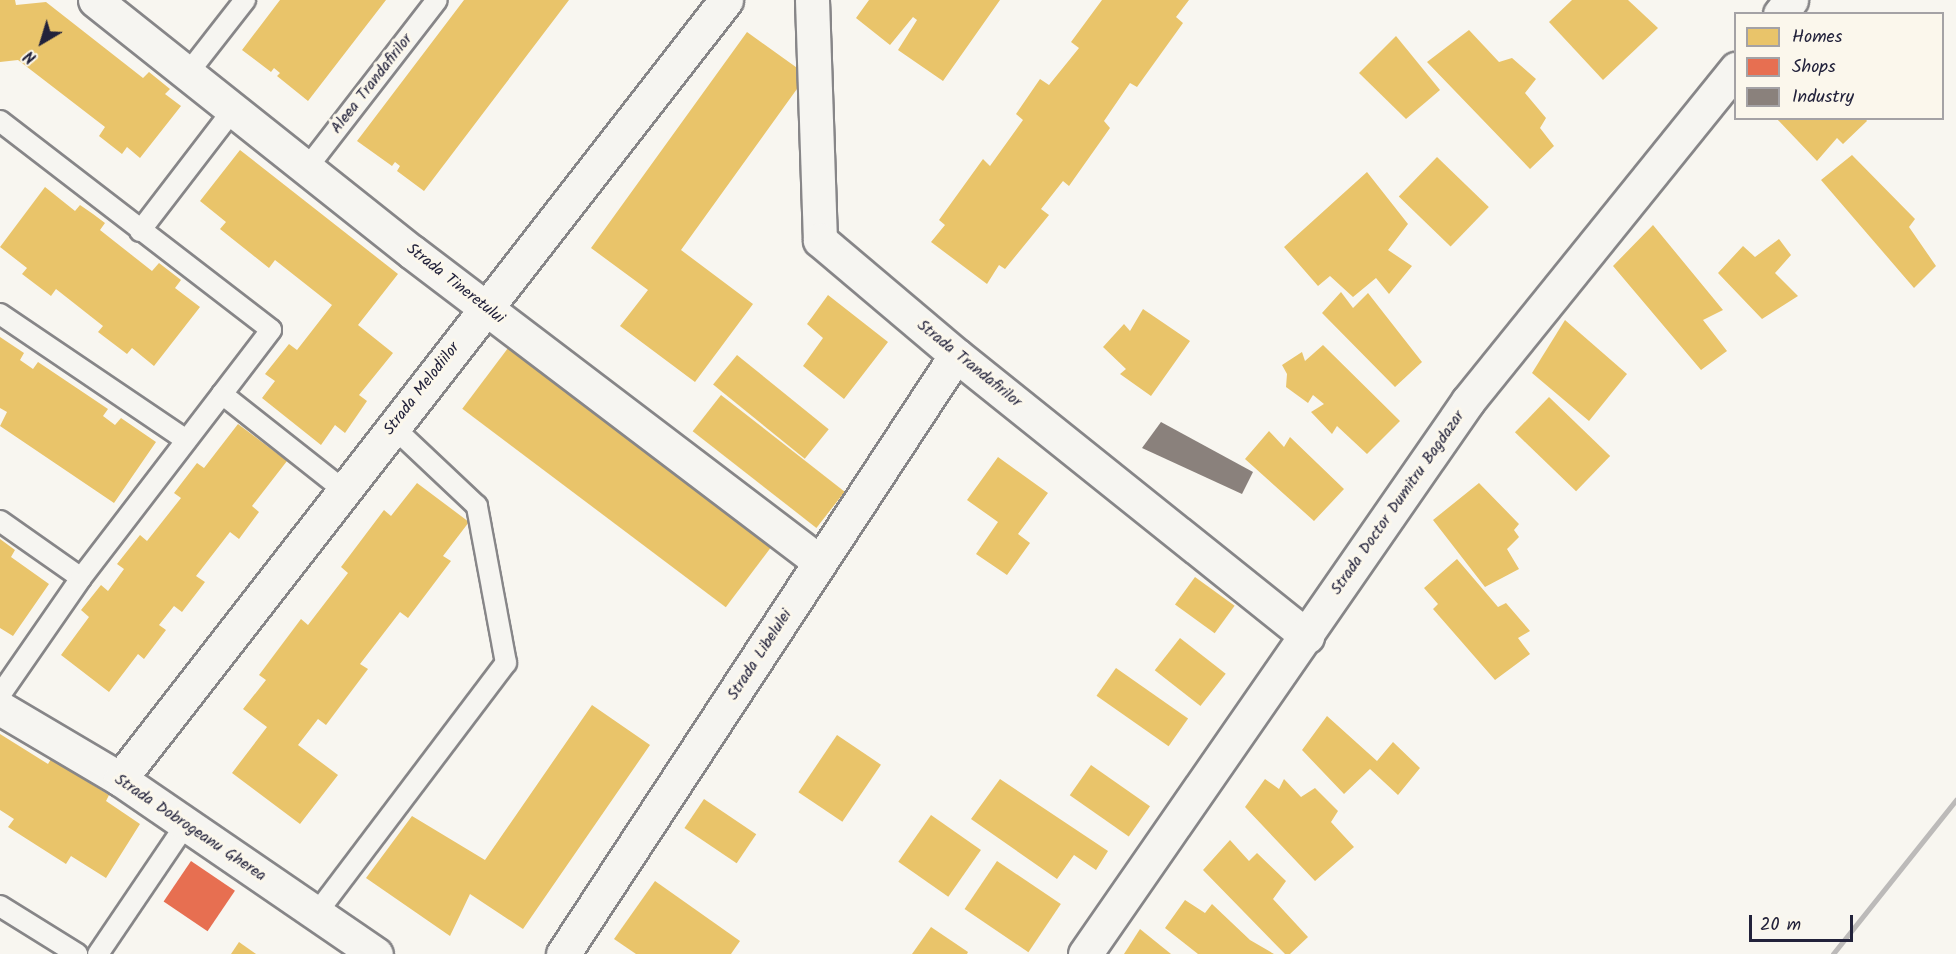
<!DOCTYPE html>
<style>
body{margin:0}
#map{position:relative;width:1956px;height:954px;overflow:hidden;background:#f8f6f0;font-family:Kalam,sans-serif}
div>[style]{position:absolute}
.homes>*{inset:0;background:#e9c46a;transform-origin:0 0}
.shops>*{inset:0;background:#e76f51;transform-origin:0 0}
.industry>*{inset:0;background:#8a817c}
.roads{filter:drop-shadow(2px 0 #878688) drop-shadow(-2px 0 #878688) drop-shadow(0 2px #878688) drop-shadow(0 -2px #878688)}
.service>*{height:20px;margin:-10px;padding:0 10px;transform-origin:10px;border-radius:10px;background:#f6f5f1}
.minor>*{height:33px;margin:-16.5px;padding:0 16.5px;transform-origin:16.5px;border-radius:16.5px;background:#f6f5f1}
.rail>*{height:4.5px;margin:-2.25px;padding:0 2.25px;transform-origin:2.25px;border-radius:2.25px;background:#bcbab9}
span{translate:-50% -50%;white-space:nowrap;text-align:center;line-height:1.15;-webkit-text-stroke:6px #fbf7ec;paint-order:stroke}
.street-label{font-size:16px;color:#22223b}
.legend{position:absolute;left:1734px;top:12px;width:210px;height:108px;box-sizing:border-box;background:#fbf7ec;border:2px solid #a4a2a5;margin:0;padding:8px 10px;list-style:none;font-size:18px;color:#22223b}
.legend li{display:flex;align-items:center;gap:12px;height:30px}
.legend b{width:30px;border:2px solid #a4a2a5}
.north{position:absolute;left:12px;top:12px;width:60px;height:60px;-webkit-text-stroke:4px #fbf7ec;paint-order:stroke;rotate:218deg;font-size:16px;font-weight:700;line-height:24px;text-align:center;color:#22223b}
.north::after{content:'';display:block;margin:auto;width:21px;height:27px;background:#22223b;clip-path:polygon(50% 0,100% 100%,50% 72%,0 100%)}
.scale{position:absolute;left:1749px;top:915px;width:104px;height:27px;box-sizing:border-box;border:3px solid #22223b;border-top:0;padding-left:8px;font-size:18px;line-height:21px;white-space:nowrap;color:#22223b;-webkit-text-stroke:4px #fbf7ec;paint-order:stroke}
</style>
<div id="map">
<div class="homes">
<div style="clip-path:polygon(0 0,15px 0,16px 5px,46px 2px,143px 78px,149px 72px,170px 89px,165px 94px,181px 106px,140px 158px,127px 147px,122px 154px,99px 136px,105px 127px,18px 60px,0 62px)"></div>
<div style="clip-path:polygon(280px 0,386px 0,308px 101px,277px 76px,280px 73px,274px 68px,271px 72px,242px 50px)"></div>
<div style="clip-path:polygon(464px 0,569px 0,424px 191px,397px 171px,400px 166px,395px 162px,392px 166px,357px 141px)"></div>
<div style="clip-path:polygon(869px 0,1000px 0,943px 81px,898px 50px,917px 20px,913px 17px,890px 45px,856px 18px)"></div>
<div style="clip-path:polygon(1102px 0,1189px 0,1176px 17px,1183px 23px,1137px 87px,1130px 83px,1104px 121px,1110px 128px,1069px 186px,1063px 181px,1041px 209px,1049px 215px,1005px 269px,999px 265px,987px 284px,931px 242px,945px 225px,939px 220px,983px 159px,990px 166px,1023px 120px,1016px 114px,1040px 79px,1049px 85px,1079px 48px,1071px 42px)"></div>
<div style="clip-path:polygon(1572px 0,1628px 0,1658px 28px,1603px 80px,1549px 22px)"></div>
<div style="clip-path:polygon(1469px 30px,1499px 62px,1512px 58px,1536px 79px,1525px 93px,1546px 118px,1540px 128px,1554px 146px,1530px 169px,1427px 62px)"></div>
<div style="clip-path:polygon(747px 32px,807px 75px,681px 250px,753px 304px,695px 382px,620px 326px,648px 290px,591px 248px)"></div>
<div style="clip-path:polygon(1396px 36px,1440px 90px,1406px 119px,1359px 73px)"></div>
<div style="clip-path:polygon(1776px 118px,1865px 118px,1867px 121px,1843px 144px,1837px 138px,1817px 161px)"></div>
<div style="clip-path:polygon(240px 150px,398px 274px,358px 325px,393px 353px,359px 395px,367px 401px,345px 433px,335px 425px,321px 445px,262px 398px,275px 381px,265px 374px,289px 344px,297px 350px,332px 305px,275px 260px,269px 268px,220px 229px,226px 222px,200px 201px)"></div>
<div style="clip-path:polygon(1852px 155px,1915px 219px,1909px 227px,1936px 266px,1914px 288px,1821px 180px)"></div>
<div style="left:1437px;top:157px;width:72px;height:55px;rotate:44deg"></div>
<div style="clip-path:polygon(1367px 172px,1408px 224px,1388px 250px,1412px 266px,1389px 294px,1376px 278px,1353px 297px,1330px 276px,1318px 286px,1284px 247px)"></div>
<div style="clip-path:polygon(45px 187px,75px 211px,80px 205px,93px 214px,105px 223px,100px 230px,152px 271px,159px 263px,181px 280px,175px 288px,200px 307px,154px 366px,132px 348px,127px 354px,98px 332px,103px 326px,56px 289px,51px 296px,22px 274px,27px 268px,0 247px)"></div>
<div style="clip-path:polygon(1653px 225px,1723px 310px,1703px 320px,1727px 351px,1701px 370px,1613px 266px)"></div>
<div style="clip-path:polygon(1779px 239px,1791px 255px,1775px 273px,1798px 296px,1762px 319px,1718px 273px,1743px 246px,1755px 257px)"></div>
<div style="clip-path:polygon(1341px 292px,1353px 308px,1368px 293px,1422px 362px,1395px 387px,1322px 313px)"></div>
<div style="clip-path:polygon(828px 295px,888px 342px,844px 399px,803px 366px,823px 338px,807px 324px)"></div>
<div style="clip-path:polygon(1143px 309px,1190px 341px,1151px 396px,1120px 374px,1126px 369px,1103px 347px,1124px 324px,1130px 331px)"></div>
<div style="clip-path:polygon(1565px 320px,1627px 374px,1589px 421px,1532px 373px)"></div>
<div style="clip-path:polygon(0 337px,24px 353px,20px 360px,33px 369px,38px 362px,108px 409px,103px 416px,115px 425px,121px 418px,156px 442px,114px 503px,0 426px,7px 412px,0 408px)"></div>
<div style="clip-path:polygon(1323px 345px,1400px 421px,1367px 454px,1337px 426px,1332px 434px,1311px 412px,1324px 404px,1313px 395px,1308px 403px,1286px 387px,1287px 374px,1282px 365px,1302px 352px,1305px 361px)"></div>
<div style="left:508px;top:348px;width:330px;height:76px;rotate:37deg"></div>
<div style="left:737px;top:355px;width:118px;height:38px;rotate:39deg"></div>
<div style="left:721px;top:395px;width:157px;height:46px;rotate:38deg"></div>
<div style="left:1549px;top:397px;width:85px;height:49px;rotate:44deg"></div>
<div style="clip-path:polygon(238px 424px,287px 461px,252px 506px,259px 512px,239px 539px,230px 532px,196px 576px,205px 582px,182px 612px,174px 606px,159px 625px,166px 630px,144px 659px,138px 654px,109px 692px,61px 655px,89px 617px,81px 610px,101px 585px,108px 591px,124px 569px,117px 564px,140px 535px,147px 541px,181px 498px,174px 493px,197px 463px,204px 468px)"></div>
<div style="clip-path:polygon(1269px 431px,1284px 447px,1290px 437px,1344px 489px,1314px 521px,1245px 459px)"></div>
<div style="clip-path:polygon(998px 457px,1048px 493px,1018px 534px,1030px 543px,1007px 575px,976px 554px,998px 522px,967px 500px)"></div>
<div style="clip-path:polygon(417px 483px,469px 522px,443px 556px,451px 561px,408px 618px,400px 612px,360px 664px,368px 669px,326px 725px,318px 719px,298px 745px,338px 775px,300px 824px,232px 773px,267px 727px,243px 709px,266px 680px,259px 675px,301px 619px,308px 625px,348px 573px,341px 567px,384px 510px,391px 516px)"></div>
<div style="clip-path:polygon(1479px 483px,1519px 524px,1514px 530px,1519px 537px,1507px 549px,1519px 569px,1485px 587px,1433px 520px)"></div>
<div style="clip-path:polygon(0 539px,15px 550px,11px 557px,49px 584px,13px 636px,0 628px)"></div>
<div style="clip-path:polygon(1457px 559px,1498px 607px,1506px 603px,1530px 631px,1518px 638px,1530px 654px,1495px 680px,1433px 609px,1438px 604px,1424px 588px)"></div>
<div style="left:1195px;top:577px;width:49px;height:34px;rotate:36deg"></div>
<div style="left:1180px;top:638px;width:58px;height:41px;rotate:38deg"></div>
<div style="left:1116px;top:668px;width:88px;height:34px;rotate:35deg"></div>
<div style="clip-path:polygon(592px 705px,650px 745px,523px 929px,470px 894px,450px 936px,366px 878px,412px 816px,485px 860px)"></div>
<div style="clip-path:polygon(1327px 716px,1377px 761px,1393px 742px,1420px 768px,1398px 795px,1370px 769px,1344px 794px,1302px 750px)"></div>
<div style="clip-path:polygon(0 734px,48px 764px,51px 759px,109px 795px,106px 801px,140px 824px,106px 878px,71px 856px,66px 864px,8px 827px,14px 819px,0 810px)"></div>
<div style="left:837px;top:735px;width:53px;height:69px;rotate:34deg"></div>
<div style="left:1091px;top:765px;width:72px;height:37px;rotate:35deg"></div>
<div style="clip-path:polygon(1000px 779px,1108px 851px,1096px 870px,1074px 855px,1057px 879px,971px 819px)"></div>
<div style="clip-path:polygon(1265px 779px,1279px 789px,1284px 779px,1301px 797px,1315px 788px,1338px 811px,1331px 822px,1354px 847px,1315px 881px,1245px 807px)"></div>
<div style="left:704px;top:799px;width:63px;height:35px;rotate:34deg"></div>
<div style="left:931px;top:815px;width:61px;height:57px;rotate:35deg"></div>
<div style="clip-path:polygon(1230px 840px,1249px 861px,1257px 853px,1286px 881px,1273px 899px,1308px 937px,1290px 954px,1285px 954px,1203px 870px)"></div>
<div style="left:997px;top:861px;width:77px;height:58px;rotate:34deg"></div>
<div style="clip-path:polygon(655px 881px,740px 941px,731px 954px,636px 954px,614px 939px)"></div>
<div style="clip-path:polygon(1185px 900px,1205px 913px,1212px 904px,1250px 940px,1274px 954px,1198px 954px,1165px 928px)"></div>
<div style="clip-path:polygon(931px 927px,968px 952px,967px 954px,912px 954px)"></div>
<div style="clip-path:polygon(1140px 929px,1171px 954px,1124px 954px)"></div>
<div style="clip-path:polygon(239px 942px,256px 954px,231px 954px)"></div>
</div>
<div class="shops">
<div style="left:191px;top:861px;width:53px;height:49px;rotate:34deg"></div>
</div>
<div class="industry">
<div style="clip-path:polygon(1161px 422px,1253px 472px,1242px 494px,1142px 448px)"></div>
</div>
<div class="roads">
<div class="service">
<div style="left:188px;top:73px;width:93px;rotate:-52deg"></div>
<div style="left:0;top:121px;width:342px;rotate:37.6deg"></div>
<div style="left:271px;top:330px;width:81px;rotate:127.4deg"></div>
<div style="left:307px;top:168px;width:212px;rotate:-52.3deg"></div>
<div style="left:140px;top:231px;width:153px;rotate:-52.5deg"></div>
<div style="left:0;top:314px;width:225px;rotate:34.1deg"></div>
<div style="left:0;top:521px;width:99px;rotate:35.1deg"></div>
<div style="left:0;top:695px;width:142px;rotate:-55.3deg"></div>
<div style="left:81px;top:578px;width:232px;rotate:-52.5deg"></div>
<div style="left:222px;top:394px;width:157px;rotate:38.3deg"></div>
<div style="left:0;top:906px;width:91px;rotate:31.9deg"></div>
<div style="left:316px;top:914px;width:315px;rotate:-52.9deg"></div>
<div style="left:506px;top:663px;width:160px;rotate:-100.5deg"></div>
<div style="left:477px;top:506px;width:117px;rotate:-136.7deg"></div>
<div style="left:98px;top:954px;width:157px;rotate:-55.9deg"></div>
</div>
<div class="minor">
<div style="left:95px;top:0;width:405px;rotate:38.5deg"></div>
<div style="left:412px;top:252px;width:512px;rotate:37.23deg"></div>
<div style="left:812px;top:0;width:240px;rotate:88.1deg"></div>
<div style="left:820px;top:240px;width:178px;rotate:40.2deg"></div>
<div style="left:956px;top:355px;width:450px;rotate:38.7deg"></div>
<div style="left:1780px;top:14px;width:18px;rotate:-52deg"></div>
<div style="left:0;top:708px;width:139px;rotate:30.6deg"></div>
<div style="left:120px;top:779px;width:310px;rotate:34.4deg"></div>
<div style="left:120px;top:779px;width:987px;rotate:-52.12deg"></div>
<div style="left:563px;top:954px;width:716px;rotate:-56.73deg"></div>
<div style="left:1085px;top:954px;width:673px;rotate:-55.29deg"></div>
<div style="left:1468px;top:401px;width:427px;rotate:-51.1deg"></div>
</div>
</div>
<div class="rail">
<div style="left:1833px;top:954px;width:197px;rotate:-51.4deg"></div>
</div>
<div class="street-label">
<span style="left:372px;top:84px;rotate:-52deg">Aleea Trandafirilor</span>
<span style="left:455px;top:284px;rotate:38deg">Strada Tineretului</span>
<span style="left:969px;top:364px;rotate:39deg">Strada Trandafirilor</span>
<span style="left:422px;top:389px;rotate:-52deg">Strada Melodiilor</span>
<span style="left:1398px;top:503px;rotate:-55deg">Strada Doctor Dumitru Bagdazar</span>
<span style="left:760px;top:655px;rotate:-57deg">Strada Libelulei</span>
<span style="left:190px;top:828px;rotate:34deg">Strada Dobrogeanu Gherea</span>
</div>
<ul class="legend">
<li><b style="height:16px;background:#e9c46a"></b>Homes</li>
<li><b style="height:16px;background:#e76f51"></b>Shops</li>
<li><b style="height:16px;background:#8a817c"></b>Industry</li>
</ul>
<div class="north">N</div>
<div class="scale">20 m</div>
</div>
